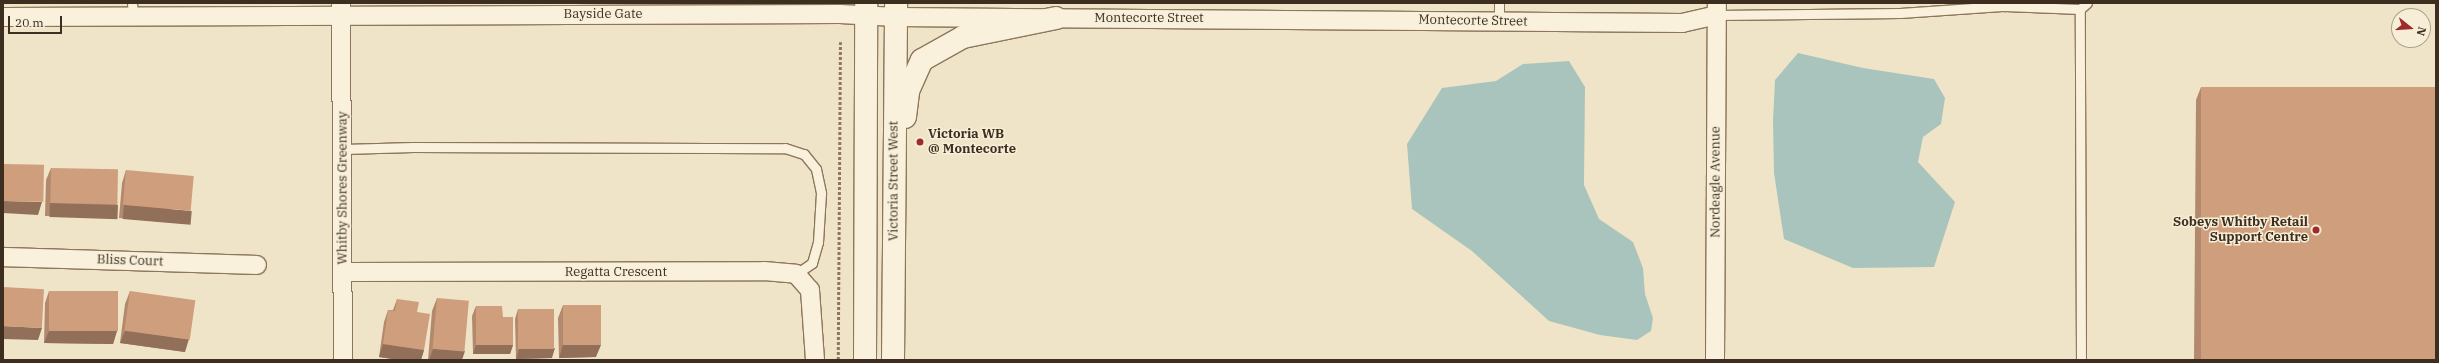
<!DOCTYPE html>
<style>
body{margin:0}
#map{position:relative;width:2439px;height:363px;overflow:hidden;background:#f0e4c8;font-family:"IBM Plex Serif",serif}
div>[style]{position:absolute}
.water>*{inset:0;background:#a9c4bc}
.path>*{height:2.5px;margin-top:-1.25px;transform-origin:0;background:repeating-linear-gradient(90deg,#8d765c 0 3px,transparent 0 5px)}
.roads{filter:drop-shadow(1px 0 #8d765c) drop-shadow(-1px 0 #8d765c) drop-shadow(0 1px #8d765c) drop-shadow(0 -1px #8d765c)}
.lane>*{height:9px;margin:-4.5px;padding:0 4.5px;transform-origin:4.5px;border-radius:4.5px;background:#faf1dc}
.street>*{height:18px;margin:-9px;padding:0 9px;transform-origin:9px;border-radius:9px;background:#faf1dc}
.secondary>*{height:22px;margin:-11px;padding:0 11px;transform-origin:11px;border-radius:11px;background:#faf1dc}
.wall>*{inset:0;background:#b2896c}
.shaded-wall>*{inset:0;background:#916f58;transform-origin:0 0}
.building>*{inset:0;background:#cf9f7d;transform-origin:0 0}
.dots>*{width:11px;height:11px;translate:-50% -50%;box-sizing:border-box;border:2px solid #f7eed8;border-radius:50%}
span{translate:-50% -50%;white-space:nowrap;text-align:center;line-height:1.15;-webkit-text-stroke:3px #f7eed8;paint-order:stroke}
.street-label{font-size:13px;color:#3d2e20}
.poi-label{font-size:13px;color:#3d2e20;font-weight:700}
.left{translate:0 -50%;text-align:left}
.right{translate:-100% -50%;text-align:right}
.frame{position:absolute;inset:0;border:4px solid #3d2e20;pointer-events:none}
.north{position:absolute;left:2391px;top:8px;width:40px;height:40px;box-sizing:border-box;background:#f7eed8;border:1px solid #ada18e;border-radius:50%;rotate:107deg;font-size:11px;font-weight:700;line-height:16px;text-align:center;color:#3d2e20}
.north::after{content:'';display:block;margin:auto;width:14px;height:18px;background:#9e2a2b;clip-path:polygon(50% 0,100% 100%,50% 72%,0 100%)}
.scale{position:absolute;left:8px;top:16px;width:54px;height:18px;box-sizing:border-box;border:2px solid #3d2e20;border-top:0;padding-left:5px;font-size:12px;line-height:14px;white-space:nowrap;color:#3d2e20;-webkit-text-stroke:3px #f7eed8;paint-order:stroke}
</style>
<div id="map">
<div class="water">
<div style="clip-path:polygon(1798px 53px,1863px 68px,1934px 79px,1945px 98px,1941px 124px,1923px 137px,1918px 162px,1955px 202px,1934px 267px,1853px 268px,1784px 239px,1774px 173px,1773px 121px,1775px 80px)"></div>
<div style="clip-path:polygon(1569px 61px,1585px 87px,1584px 185px,1599px 219px,1633px 242px,1643px 268px,1645px 294px,1653px 318px,1651px 331px,1637px 340px,1600px 335px,1549px 321px,1472px 251px,1412px 209px,1407px 144px,1442px 88px,1496px 81px,1523px 64px)"></div>
</div>
<div class="path">
<div style="left:838px;top:360px;width:318px;rotate:-89.6deg"></div>
</div>
<div class="roads">
<div class="lane">
<div style="left:132px;top:3px;width:12px;rotate:85deg"></div>
<div style="left:1717px;top:15px;width:183px;rotate:-0.6deg"></div>
<div style="left:1900px;top:13px;width:102px;rotate:-3.9deg"></div>
<div style="left:2002px;top:6px;width:78px;rotate:2.2deg"></div>
<div style="left:1499px;top:21px;width:18px;rotate:-90deg"></div>
<div style="left:343px;top:149px;width:70px;rotate:-1.6deg"></div>
<div style="left:413px;top:147px;width:372px;rotate:0.2deg"></div>
<div style="left:785px;top:148px;width:20px;rotate:18deg"></div>
<div style="left:804px;top:154px;width:19px;rotate:51deg"></div>
<div style="left:816px;top:169px;width:25px;rotate:78deg"></div>
<div style="left:821px;top:193px;width:49px;rotate:93.5deg"></div>
<div style="left:818px;top:242px;width:22px;rotate:106deg"></div>
<div style="left:812px;top:263px;width:19px;rotate:145deg"></div>
<div style="left:2081px;top:360px;width:351px;rotate:-90.2deg"></div>
<div style="left:2080px;top:9px;width:9px;rotate:-41deg"></div>
</div>
<div class="street">
<div style="left:341px;top:4px;width:356px;rotate:89.7deg"></div>
<div style="left:3px;top:17px;width:837px;rotate:-0.21deg"></div>
<div style="left:840px;top:14px;width:56px;rotate:3.1deg"></div>
<div style="left:896px;top:17px;width:786px;rotate:0.44deg"></div>
<div style="left:1682px;top:23px;width:36px;rotate:-13deg"></div>
<div style="left:3px;top:257px;width:254px;rotate:1.8deg"></div>
<div style="left:344px;top:272px;width:420px;rotate:-0.1deg"></div>
<div style="left:764px;top:271px;width:32px;rotate:5deg"></div>
<div style="left:796px;top:274px;width:21px;rotate:49deg"></div>
<div style="left:810px;top:290px;width:70px;rotate:85.9deg"></div>
<div style="left:1715px;top:360px;width:355px;rotate:-89.7deg"></div>
</div>
<div class="secondary">
<div style="left:905px;top:117px;width:26px;rotate:-83deg"></div>
<div style="left:908px;top:91px;width:34px;rotate:-66deg"></div>
<div style="left:922px;top:60px;width:47px;rotate:-29.3deg"></div>
<div style="left:963px;top:37px;width:95px;rotate:-11.5deg"></div>
<div style="left:865px;top:360px;width:357px;rotate:-89.8deg"></div>
<div style="left:893px;top:360px;width:357px;rotate:-89.5deg"></div>
</div>
</div>
<div class="wall">
<div style="clip-path:polygon(2201px 87px,2436px 360px,2194px 360px,2196px 100px)"></div>
<div style="clip-path:polygon(51px 168px,118px 205px,113px 218px,45px 216px,46px 180px)"></div>
<div style="clip-path:polygon(126px 170px,187px 224px,119px 218px,122px 183px)"></div>
<div style="clip-path:polygon(49px 291px,117px 331px,113px 344px,44px 343px,45px 303px)"></div>
<div style="clip-path:polygon(130px 291px,185px 352px,120px 343px,125px 304px)"></div>
<div style="clip-path:polygon(437px 298px,462px 360px,428px 360px,432px 311px)"></div>
<div style="clip-path:polygon(397px 299px,417px 312px,424px 350px,421px 360px,399px 360px,379px 357px,384px 322px,388px 310px,393px 310px)"></div>
<div style="clip-path:polygon(563px 305px,596px 357px,559px 358px,558px 318px)"></div>
<div style="clip-path:polygon(476px 306px,503px 317px,513px 345px,510px 354px,473px 354px,472px 316px)"></div>
<div style="clip-path:polygon(518px 309px,552px 358px,516px 359px,515px 319px)"></div>
</div>
<div class="shaded-wall">
<div style="clip-path:polygon(3px 201px,42px 202px,38px 215px,3px 213px)"></div>
<div style="left:50px;top:203px;width:68px;height:14px;rotate:2deg"></div>
<div style="left:124px;top:205px;width:68px;height:14px;rotate:5deg"></div>
<div style="clip-path:polygon(3px 326px,42px 328px,38px 340px,3px 339px)"></div>
<div style="clip-path:polygon(49px 331px,117px 331px,113px 344px,44px 343px)"></div>
<div style="clip-path:polygon(125px 331px,189px 339px,185px 352px,120px 343px)"></div>
<div style="clip-path:polygon(383px 344px,424px 350px,421px 360px,399px 360px,379px 357px)"></div>
<div style="clip-path:polygon(476px 345px,513px 345px,510px 354px,473px 354px)"></div>
<div style="clip-path:polygon(563px 345px,601px 345px,596px 357px,559px 358px)"></div>
<div style="clip-path:polygon(555px 348px,552px 358px,516px 359px,519px 349px)"></div>
<div style="clip-path:polygon(433px 349px,465px 351px,462px 360px,429px 360px)"></div>
</div>
<div class="building">
<div style="left:2201px;top:87px;width:235px;height:273px"></div>
<div style="left:3px;top:164px;width:41px;height:37px;rotate:1deg"></div>
<div style="left:51px;top:168px;width:67px;height:35px;rotate:1deg"></div>
<div style="left:126px;top:170px;width:68px;height:35px;rotate:5deg"></div>
<div style="left:3px;top:287px;width:41px;height:39px;rotate:3deg"></div>
<div style="left:49px;top:291px;width:69px;height:40px"></div>
<div style="left:130px;top:291px;width:66px;height:40px;rotate:8deg"></div>
<div style="left:437px;top:298px;width:32px;height:51px;rotate:5deg"></div>
<div style="clip-path:polygon(397px 299px,419px 302px,417px 312px,430px 314px,424px 350px,383px 344px,388px 310px,395px 311px)"></div>
<div style="left:563px;top:305px;width:38px;height:40px"></div>
<div style="clip-path:polygon(476px 306px,502px 306px,503px 317px,513px 317px,513px 345px,476px 345px)"></div>
<div style="left:518px;top:309px;width:36px;height:40px"></div>
</div>
<div class="dots">
<div style="left:920px;top:142px;background:#9e2a2b"></div>
<div style="left:2316px;top:230px;background:#9e2a2b"></div>
</div>
<div class="street-label">
<span style="left:603px;top:14px">Bayside Gate</span>
<span style="left:1149px;top:18px">Montecorte Street</span>
<span style="left:1473px;top:21px;rotate:1deg">Montecorte Street</span>
<span style="left:894px;top:181px;rotate:-90deg">Victoria Street West</span>
<span style="left:1716px;top:182px;rotate:-90deg">Nordeagle Avenue</span>
<span style="left:343px;top:188px;rotate:-90deg">Whitby Shores Greenway</span>
<span style="left:130px;top:261px;rotate:2deg">Bliss Court</span>
<span style="left:616px;top:272px">Regatta Crescent</span>
</div>
<div class="poi-label">
<span class="left" style="left:928px;top:142px">Victoria WB<br>@ Montecorte</span>
<span class="right" style="left:2308px;top:230px">Sobeys Whitby Retail<br>Support Centre</span>
</div>
<div class="frame"></div>
<div class="north">N</div>
<div class="scale">20 m</div>
</div>
